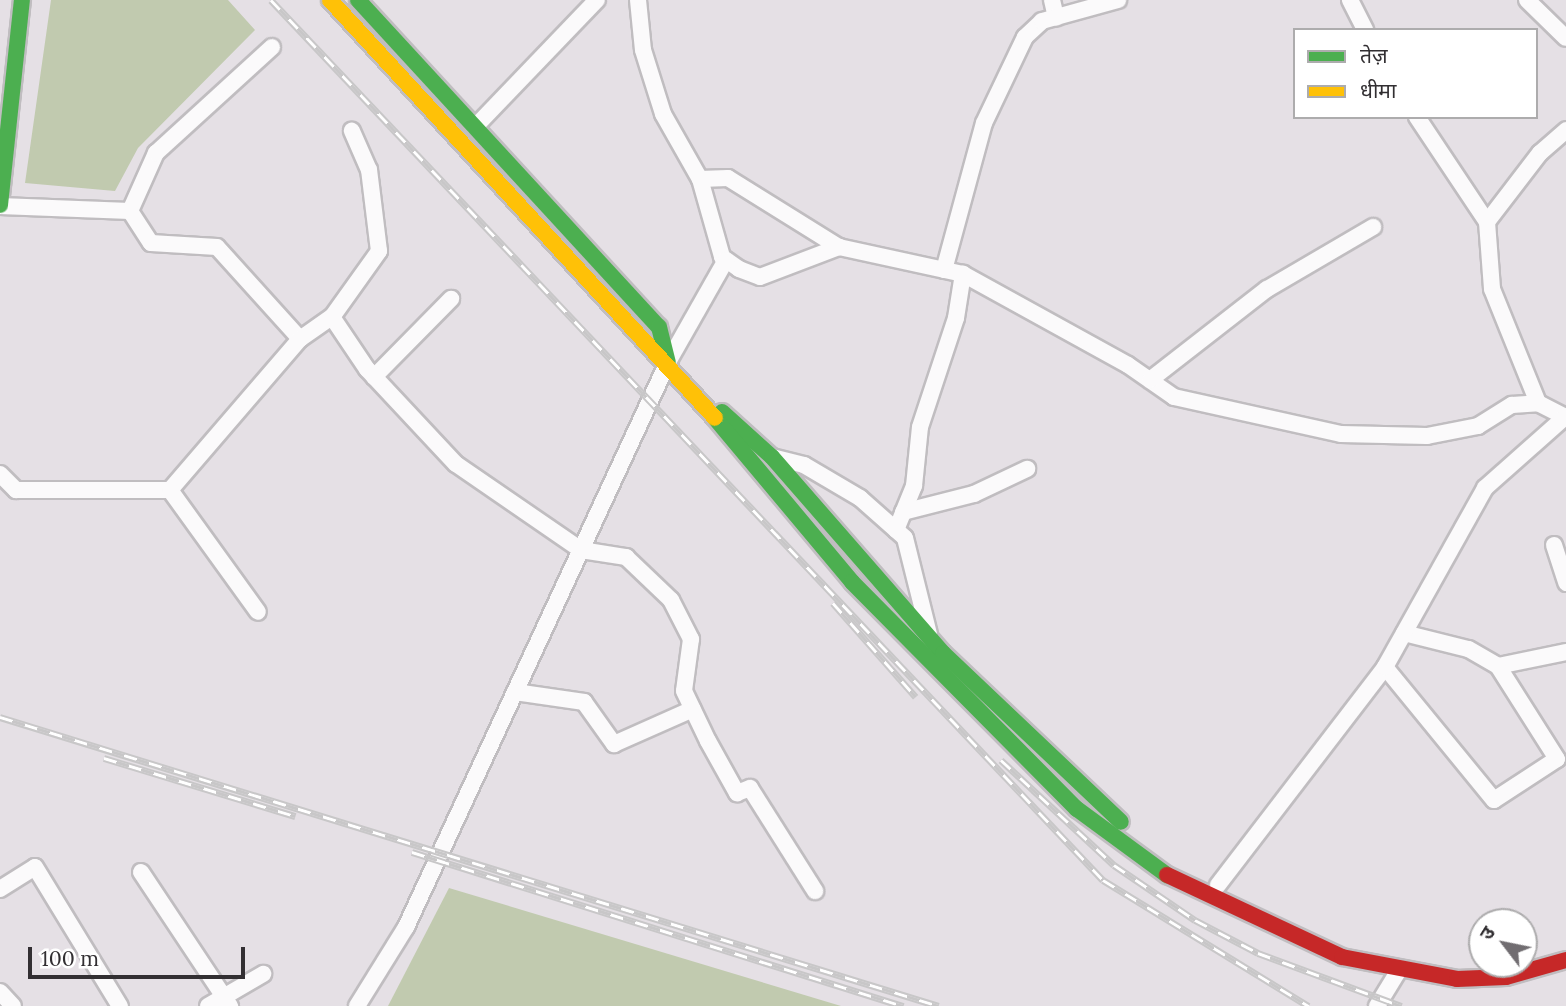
<!DOCTYPE html>
<meta charset="utf-8">
<style>
body{margin:0}
#map{position:relative;width:1566px;height:1006px;overflow:hidden;background:#e5e0e5;font-family:Lora,"Noto Sans Devanagari",serif}
div>[style]{position:absolute}
.green>*{inset:0;background:#c1caaf}
.roads{filter:drop-shadow(2px 0 #c0bdc0) drop-shadow(-2px 0 #c0bdc0) drop-shadow(0 2px #c0bdc0) drop-shadow(0 -2px #c0bdc0)}
.street>*{height:16px;margin:-8px;padding:0 8px;transform-origin:8px;border-radius:8px;background:#fbfafb}
.fast>*{height:16px;margin:-8px;padding:0 8px;transform-origin:8px;border-radius:8px;background:#4caf50}
.slow>*{height:16px;margin:-8px;padding:0 8px;transform-origin:8px;border-radius:8px;background:#ffc107}
.jam>*{height:16px;margin:-8px;padding:0 8px;transform-origin:8px;border-radius:8px;background:#c62828}
.rail>*{height:7px;margin-top:-3.5px;transform-origin:0;background:repeating-linear-gradient(90deg,#fff 0 13px,#c8c7c8 0 26px);box-sizing:border-box;border-block:2px solid #c8c7c8}
span{translate:-50% -50%;white-space:nowrap;text-align:center;line-height:1.15;-webkit-text-stroke:5px #fff;paint-order:stroke}
.legend{position:absolute;left:1293px;top:28px;width:245px;height:91px;box-sizing:border-box;background:#fff;border:2px solid #adacad;margin:0;padding:9px 12px;list-style:none;font-size:21px;color:#322f32}
.legend li{display:flex;align-items:center;gap:14px;height:35px}
.legend b{width:35px;border:2px solid #adacad}
.north{position:absolute;left:1468px;top:908px;width:70px;height:70px;box-sizing:border-box;background:#fff;border:2px solid #adacad;border-radius:50%;rotate:302deg;font-size:19px;font-weight:700;line-height:28px;text-align:center;color:#322f32}
.north::after{content:'';display:block;margin:auto;width:24px;height:32px;background:#716d71;clip-path:polygon(50% 0,100% 100%,50% 72%,0 100%)}
.scale{position:absolute;left:28px;top:947px;width:217px;height:32px;box-sizing:border-box;border:4px solid #322f32;border-top:0;padding-left:9px;font-size:21px;line-height:24px;white-space:nowrap;color:#322f32;-webkit-text-stroke:5px #fff;paint-order:stroke}
</style>
<div id="map">
<div class="green">
<div style="clip-path:polygon(51px 0,228px 0,255px 30px,138px 148px,115px 191px,25px 183px)"></div>
<div style="clip-path:polygon(449px 888px,841px 1006px,388px 1006px)"></div>
</div>
<div class="roads">
<div class="street">
<div style="left:638px;top:0;width:50px;rotate:84.3deg"></div>
<div style="left:643px;top:50px;width:67px;rotate:72.6deg"></div>
<div style="left:663px;top:114px;width:75px;rotate:60.4deg"></div>
<div style="left:700px;top:179px;width:81px;rotate:74.2deg"></div>
<div style="left:722px;top:257px;width:21px;rotate:35deg"></div>
<div style="left:739px;top:269px;width:22px;rotate:21deg"></div>
<div style="left:760px;top:277px;width:85px;rotate:-20.8deg"></div>
<div style="left:839px;top:247px;width:127px;rotate:12.3deg"></div>
<div style="left:963px;top:274px;width:188px;rotate:28.9deg"></div>
<div style="left:1128px;top:365px;width:56px;rotate:34.8deg"></div>
<div style="left:1174px;top:397px;width:171px;rotate:12.5deg"></div>
<div style="left:1341px;top:434px;width:86px;rotate:1.3deg"></div>
<div style="left:1427px;top:436px;width:52px;rotate:-11.1deg"></div>
<div style="left:1478px;top:426px;width:40px;rotate:-32deg"></div>
<div style="left:1512px;top:405px;width:26px;rotate:-4deg"></div>
<div style="left:1538px;top:403px;width:30px;rotate:27deg"></div>
<div style="left:1052px;top:0;width:18px;rotate:77deg"></div>
<div style="left:1350px;top:0;width:34px;rotate:63deg"></div>
<div style="left:1527px;top:0;width:54px;rotate:44.3deg"></div>
<div style="left:1417px;top:117px;width:126px;rotate:56.3deg"></div>
<div style="left:1487px;top:222px;width:67px;rotate:85.7deg"></div>
<div style="left:1492px;top:289px;width:123px;rotate:68deg"></div>
<div style="left:475px;top:127px;width:176px;rotate:-46.2deg"></div>
<div style="left:700px;top:179px;width:28px;rotate:-2deg"></div>
<div style="left:728px;top:178px;width:131px;rotate:31.9deg"></div>
<div style="left:0;top:206px;width:130px;rotate:2.2deg"></div>
<div style="left:130px;top:211px;width:64px;rotate:-65.9deg"></div>
<div style="left:156px;top:153px;width:157px;rotate:-42.4deg"></div>
<div style="left:130px;top:211px;width:38px;rotate:57deg"></div>
<div style="left:151px;top:243px;width:66px;rotate:3.5deg"></div>
<div style="left:217px;top:247px;width:124px;rotate:47.9deg"></div>
<div style="left:1487px;top:222px;width:87px;rotate:-52.5deg"></div>
<div style="left:1540px;top:153px;width:35px;rotate:-41deg"></div>
<div style="left:944px;top:270px;width:152px;rotate:-74.8deg"></div>
<div style="left:984px;top:123px;width:95px;rotate:-64.5deg"></div>
<div style="left:1025px;top:37px;width:23px;rotate:-43deg"></div>
<div style="left:1042px;top:21px;width:79px;rotate:-15.4deg"></div>
<div style="left:332px;top:317px;width:63px;rotate:56.1deg"></div>
<div style="left:367px;top:369px;width:130px;rotate:46.9deg"></div>
<div style="left:456px;top:464px;width:152px;rotate:34.5deg"></div>
<div style="left:581px;top:550px;width:46px;rotate:8.8deg"></div>
<div style="left:626px;top:557px;width:62px;rotate:43.7deg"></div>
<div style="left:671px;top:600px;width:44px;rotate:62.9deg"></div>
<div style="left:691px;top:639px;width:52px;rotate:97.7deg"></div>
<div style="left:684px;top:691px;width:55px;rotate:64.4deg"></div>
<div style="left:708px;top:741px;width:60px;rotate:60.9deg"></div>
<div style="left:737px;top:793px;width:14px;rotate:-21deg"></div>
<div style="left:750px;top:788px;width:122px;rotate:57.7deg"></div>
<div style="left:374px;top:377px;width:110px;rotate:-45.4deg"></div>
<div style="left:1150px;top:380px;width:148px;rotate:-37.9deg"></div>
<div style="left:1267px;top:289px;width:123px;rotate:-30.3deg"></div>
<div style="left:772px;top:457px;width:33px;rotate:14deg"></div>
<div style="left:804px;top:465px;width:65px;rotate:30.5deg"></div>
<div style="left:860px;top:498px;width:60px;rotate:41.6deg"></div>
<div style="left:905px;top:538px;width:99px;rotate:76deg"></div>
<div style="left:0;top:474px;width:23px;rotate:45deg"></div>
<div style="left:16px;top:490px;width:154px"></div>
<div style="left:170px;top:490px;width:199px;rotate:-49.3deg"></div>
<div style="left:300px;top:339px;width:39px;rotate:-35deg"></div>
<div style="left:332px;top:317px;width:81px;rotate:-54.5deg"></div>
<div style="left:379px;top:251px;width:82px;rotate:-97deg"></div>
<div style="left:369px;top:170px;width:43px;rotate:-113.6deg"></div>
<div style="left:170px;top:490px;width:150px;rotate:54.2deg"></div>
<div style="left:903px;top:512px;width:73px;rotate:-14.2deg"></div>
<div style="left:974px;top:494px;width:59px;rotate:-25.3deg"></div>
<div style="left:896px;top:530px;width:48px;rotate:-67.8deg"></div>
<div style="left:914px;top:486px;width:59px;rotate:-84.2deg"></div>
<div style="left:920px;top:427px;width:115px;rotate:-71.7deg"></div>
<div style="left:956px;top:318px;width:45px;rotate:-81deg"></div>
<div style="left:1554px;top:545px;width:40px;rotate:72deg"></div>
<div style="left:1498px;top:666px;width:69px;rotate:-11.6deg"></div>
<div style="left:1385px;top:667px;width:172px;rotate:50.7deg"></div>
<div style="left:1494px;top:800px;width:75px;rotate:-33.1deg"></div>
<div style="left:1557px;top:759px;width:110px;rotate:-122.4deg"></div>
<div style="left:1498px;top:666px;width:34px;rotate:-150deg"></div>
<div style="left:1468px;top:649px;width:66px;rotate:-166deg"></div>
<div style="left:515px;top:692px;width:70px;rotate:8.2deg"></div>
<div style="left:584px;top:702px;width:52px;rotate:54.5deg"></div>
<div style="left:614px;top:744px;width:86px;rotate:-23.9deg"></div>
<div style="left:141px;top:872px;width:161px;rotate:56.4deg"></div>
<div style="left:1218px;top:885px;width:275px;rotate:-52.5deg"></div>
<div style="left:1385px;top:667px;width:205px;rotate:-60.8deg"></div>
<div style="left:1485px;top:488px;width:108px;rotate:-41.6deg"></div>
<div style="left:0;top:889px;width:41px;rotate:-32.2deg"></div>
<div style="left:35px;top:867px;width:163px;rotate:58.6deg"></div>
<div style="left:0;top:992px;width:19px;rotate:47deg"></div>
<div style="left:208px;top:1006px;width:64px;rotate:-30.2deg"></div>
<div style="left:357px;top:1006px;width:93px;rotate:-58.2deg"></div>
<div style="left:406px;top:927px;width:623px;rotate:-65.12deg"></div>
<div style="left:668px;top:362px;width:117px;rotate:-60.4deg"></div>
<div style="left:1377px;top:1006px;width:42px;rotate:-58.6deg"></div>
</div>
<div class="fast">
<div style="left:358px;top:0;width:444px;rotate:47.4deg"></div>
<div style="left:659px;top:327px;width:36px;rotate:76deg"></div>
<div style="left:0;top:205px;width:206px;rotate:-83.9deg"></div>
<div style="left:722px;top:412px;width:67px;rotate:42deg"></div>
<div style="left:772px;top:457px;width:260px;rotate:48.9deg"></div>
<div style="left:943px;top:653px;width:245px;rotate:43.5deg"></div>
<div style="left:715px;top:418px;width:214px;rotate:50.1deg"></div>
<div style="left:852px;top:582px;width:320px;rotate:45.3deg"></div>
<div style="left:1077px;top:809px;width:112px;rotate:36.3deg"></div>
</div>
<div class="slow">
<div style="left:330px;top:0;width:568px;rotate:47.35deg"></div>
</div>
<div class="jam">
<div style="left:1167px;top:875px;width:193px;rotate:25.1deg"></div>
<div style="left:1342px;top:957px;width:117px;rotate:10.8deg"></div>
<div style="left:1457px;top:979px;width:49px;rotate:-2.3deg"></div>
<div style="left:1506px;top:977px;width:62px;rotate:-15.8deg"></div>
</div>
</div>
<div class="rail">
<div style="left:271px;top:0;width:1211px;rotate:46.61deg"></div>
<div style="left:1103px;top:880px;width:241px;rotate:31.5deg"></div>
<div style="left:833px;top:603px;width:125px;rotate:48.6deg"></div>
<div style="left:0;top:717px;width:982px;rotate:17.11deg"></div>
<div style="left:104px;top:758px;width:200px;rotate:16.9deg"></div>
<div style="left:1001px;top:760px;width:154px;rotate:42.9deg"></div>
<div style="left:1114px;top:865px;width:98px;rotate:34.2deg"></div>
<div style="left:1195px;top:920px;width:71px;rotate:27.6deg"></div>
<div style="left:1258px;top:953px;width:153px;rotate:20.3deg"></div>
<div style="left:412px;top:852px;width:515px;rotate:17.41deg"></div>
</div>
<ul class="legend">
<li><b style="height:9px;background:#4caf50"></b>तेज़</li>
<li><b style="height:9px;background:#ffc107"></b>धीमा</li>
</ul>
<div class="north">उ</div>
<div class="scale">100 m</div>
</div>
